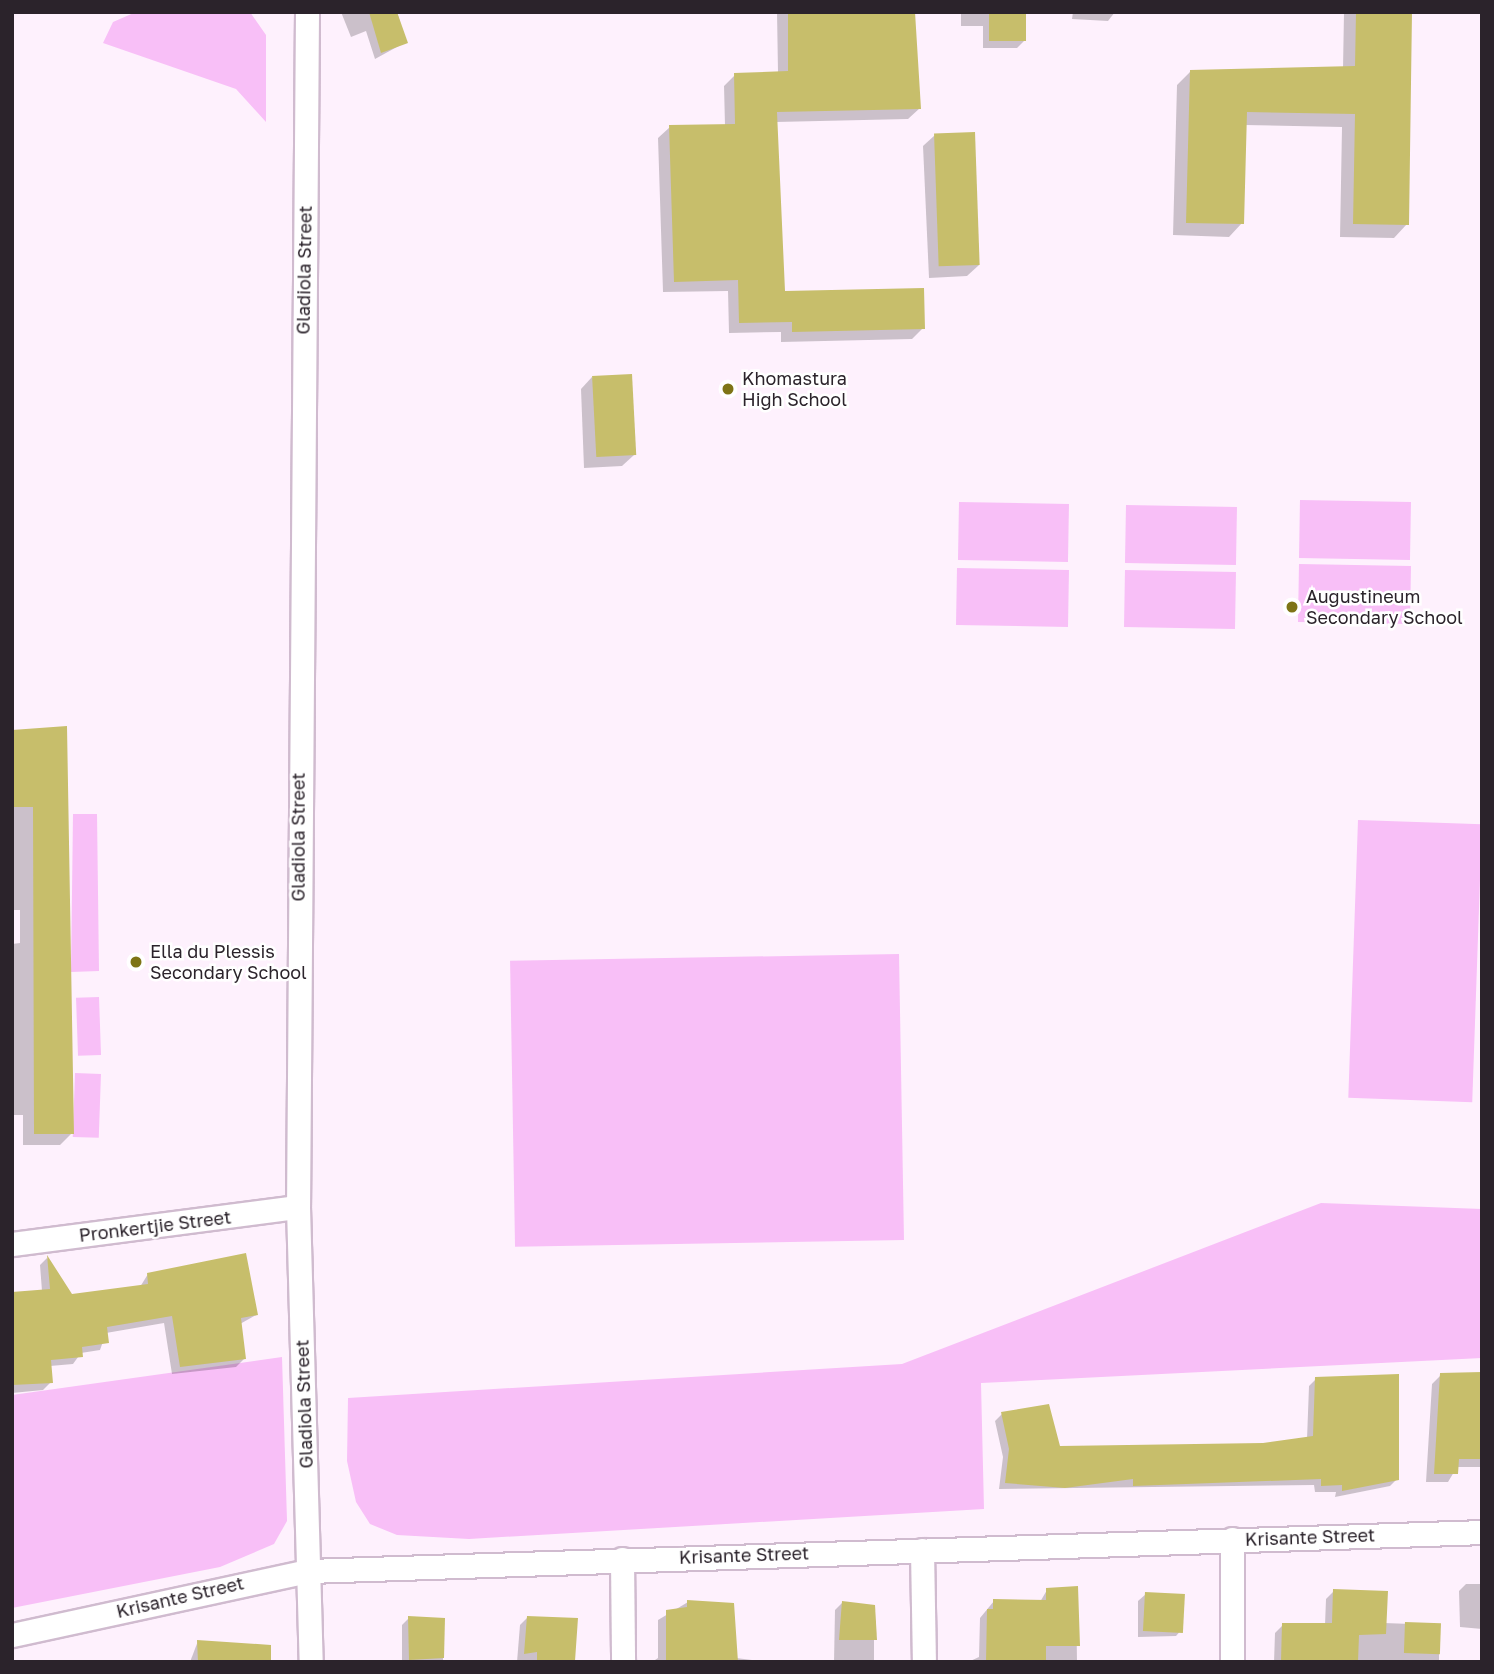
<!DOCTYPE html>
<style>
body{margin:0}
#map{position:relative;width:1494px;height:1674px;overflow:hidden;background:#fef1fd;font-family:"Golos Text",sans-serif}
div>[style]{position:absolute}
.green>*{inset:0;background:#f8bff7;transform-origin:0 0}
.shadow>*{inset:0;background:#0003}
.building>*{inset:0;background:#c7be6b;transform-origin:0 0}
.roads{filter:drop-shadow(2px 0 #d0bbcf) drop-shadow(-2px 0 #d0bbcf) drop-shadow(0 2px #d0bbcf) drop-shadow(0 -2px #d0bbcf)}
.street>*{height:23px;margin:-11.5px;padding:0 11.5px;transform-origin:11.5px;border-radius:11.5px;background:#fff}
.dots>*{width:19px;height:19px;translate:-50% -50%;box-sizing:border-box;border:4px solid #fff;border-radius:50%}
span{translate:-50% -50%;white-space:nowrap;text-align:center;line-height:1.15;-webkit-text-stroke:5px #fff;paint-order:stroke}
.street-label{font-size:18px;color:#2b232b}
.poi-label{font-size:18px;color:#2b232b}
.left{translate:0 -50%;text-align:left}
.frame{position:absolute;inset:0;border:14px solid #2b232b;pointer-events:none}
</style>
<div id="map">
<div class="green">
<div style="clip-path:polygon(136px 12px,250px 12px,266px 35px,266px 122px,236px 89px,103px 43px,113px 22px)"></div>
<div style="left:1300px;top:500px;width:111px;height:58px;rotate:1deg"></div>
<div style="left:959px;top:502px;width:110px;height:58px;rotate:1deg"></div>
<div style="left:1126px;top:505px;width:111px;height:58px;rotate:1deg"></div>
<div style="left:1299px;top:564px;width:112px;height:58px;rotate:1deg"></div>
<div style="left:957px;top:568px;width:112px;height:57px;rotate:1deg"></div>
<div style="left:1125px;top:570px;width:111px;height:57px;rotate:1deg"></div>
<div style="clip-path:polygon(73px 814px,97px 814px,99px 971px,71px 972px)"></div>
<div style="left:1358px;top:820px;width:124px;height:278px;rotate:2deg"></div>
<div style="left:899px;top:954px;width:286px;height:389px;rotate:89deg"></div>
<div style="left:99px;top:997px;width:58px;height:23px;rotate:88deg"></div>
<div style="left:75px;top:1073px;width:26px;height:64px;rotate:2deg"></div>
<div style="clip-path:polygon(1321px 1203px,1482px 1209px,1482px 1358px,981px 1383px,984px 1509px,469px 1539px,397px 1535px,370px 1524px,356px 1502px,347px 1461px,348px 1398px,902px 1364px)"></div>
<div style="clip-path:polygon(282px 1357px,287px 1521px,274px 1544px,220px 1567px,12px 1608px,12px 1395px)"></div>
</div>
<div class="shadow">
<div style="clip-path:polygon(341px 12px,397px 12px,406px 42px,375px 59px,366px 31px,351px 37px)"></div>
<div style="clip-path:polygon(777px 12px,914px 12px,920px 108px,908px 119px,776px 122px,783px 293px,923px 328px,912px 339px,781px 342px,781px 332px,729px 333px,728px 291px,663px 292px,658px 138px,670px 127px,725px 126px,724px 86px,735px 75px,778px 73px)"></div>
<div style="clip-path:polygon(961px 12px,1024px 12px,1024px 41px,1017px 48px,983px 48px,983px 26px,961px 26px)"></div>
<div style="clip-path:polygon(1073px 12px,1115px 12px,1108px 21px,1072px 19px)"></div>
<div style="clip-path:polygon(1344px 12px,1410px 12px,1407px 224px,1394px 238px,1340px 237px,1342px 127px,1245px 125px,1242px 223px,1229px 237px,1173px 235px,1177px 85px,1190px 72px,1343px 68px)"></div>
<div style="clip-path:polygon(935px 135px,979px 265px,967px 276px,929px 278px,923px 146px)"></div>
<div style="clip-path:polygon(592px 377px,634px 455px,622px 466px,584px 468px,581px 389px)"></div>
<div style="clip-path:polygon(65px 728px,72px 1133px,60px 1145px,23px 1145px,23px 1115px,12px 1115px,12px 944px,20px 943px,20px 910px,12px 910px,12px 731px)"></div>
<div style="clip-path:polygon(47px 1258px,71px 1296px,140px 1287px,148px 1274px,256px 1315px,240px 1324px,244px 1359px,236px 1367px,172px 1374px,164px 1323px,106px 1333px,100px 1350px,81px 1353px,73px 1364px,50px 1366px,51px 1382px,43px 1390px,12px 1393px,12px 1294px,42px 1291px,40px 1265px)"></div>
<div style="clip-path:polygon(1482px 1374px,1482px 1467px,1457px 1467px,1448px 1482px,1426px 1482px,1432px 1384px,1441px 1375px)"></div>
<div style="clip-path:polygon(1316px 1379px,1397px 1479px,1390px 1486px,1335px 1497px,1336px 1492px,1315px 1492px,1314px 1485px,999px 1489px,1003px 1457px,995px 1421px,1002px 1414px,1059px 1448px,1263px 1445px,1307px 1439px,1309px 1386px)"></div>
<div style="clip-path:polygon(1466px 1584px,1482px 1584px,1482px 1629px,1460px 1627px,1459px 1591px)"></div>
<div style="clip-path:polygon(1076px 1588px,1077px 1662px,968px 1662px,979px 1657px,980px 1618px,994px 1601px,1040px 1602px,1047px 1590px)"></div>
<div style="clip-path:polygon(1334px 1591px,1384px 1623px,1439px 1625px,1439px 1662px,1274px 1662px,1275px 1633px,1283px 1625px,1325px 1625px,1326px 1599px)"></div>
<div style="clip-path:polygon(1146px 1594px,1183px 1628px,1176px 1636px,1138px 1637px,1138px 1601px)"></div>
<div style="clip-path:polygon(688px 1602px,736px 1658px,769px 1662px,652px 1662px,658px 1658px,658px 1620px)"></div>
<div style="clip-path:polygon(843px 1602px,874px 1606px,874px 1662px,834px 1662px,835px 1610px)"></div>
<div style="clip-path:polygon(409px 1618px,443px 1620px,443px 1662px,402px 1662px,402px 1625px)"></div>
<div style="clip-path:polygon(527px 1618px,576px 1620px,571px 1662px,517px 1662px,520px 1625px)"></div>
<div style="clip-path:polygon(198px 1641px,229px 1662px,190px 1662px)"></div>
</div>
<div class="building">
<div style="clip-path:polygon(369px 12px,397px 12px,408px 43px,381px 53px)"></div>
<div style="clip-path:polygon(788px 12px,915px 12px,921px 109px,777px 112px,785px 291px,924px 288px,925px 329px,792px 332px,792px 322px,739px 323px,738px 280px,674px 282px,669px 125px,735px 124px,734px 73px,788px 71px)"></div>
<div style="left:989px;top:12px;width:37px;height:29px"></div>
<div style="clip-path:polygon(1356px 12px,1412px 12px,1409px 225px,1353px 224px,1355px 114px,1247px 112px,1244px 224px,1186px 223px,1190px 70px,1355px 66px)"></div>
<div style="left:975px;top:132px;width:133px;height:41px;rotate:88deg"></div>
<div style="left:632px;top:374px;width:81px;height:40px;rotate:87deg"></div>
<div style="clip-path:polygon(67px 726px,74px 1134px,34px 1134px,33px 807px,12px 807px,12px 730px)"></div>
<div style="clip-path:polygon(246px 1253px,258px 1315px,241px 1318px,246px 1359px,180px 1367px,172px 1316px,107px 1327px,109px 1343px,82px 1347px,83px 1357px,51px 1360px,53px 1383px,12px 1385px,12px 1292px,50px 1289px,47px 1255px,72px 1294px,148px 1284px,147px 1273px)"></div>
<div style="clip-path:polygon(1482px 1372px,1482px 1459px,1459px 1459px,1458px 1474px,1434px 1474px,1440px 1373px)"></div>
<div style="clip-path:polygon(1399px 1374px,1399px 1480px,1342px 1491px,1342px 1485px,1321px 1486px,1321px 1479px,1133px 1486px,1133px 1479px,1065px 1488px,1005px 1483px,1009px 1449px,1001px 1412px,1049px 1404px,1060px 1446px,1263px 1443px,1313px 1436px,1315px 1377px)"></div>
<div style="clip-path:polygon(1078px 1586px,1080px 1646px,1046px 1646px,1046px 1662px,986px 1662px,987px 1609px,993px 1609px,993px 1599px,1046px 1600px,1046px 1588px)"></div>
<div style="clip-path:polygon(1333px 1589px,1388px 1591px,1386px 1634px,1359px 1635px,1358px 1662px,1281px 1661px,1282px 1623px,1332px 1623px)"></div>
<div style="left:1145px;top:1592px;width:40px;height:39px;rotate:3deg"></div>
<div style="clip-path:polygon(687px 1600px,734px 1603px,738px 1662px,666px 1662px,666px 1610px,687px 1607px)"></div>
<div style="clip-path:polygon(842px 1601px,875px 1605px,877px 1640px,839px 1640px)"></div>
<div style="clip-path:polygon(408px 1616px,445px 1618px,444px 1658px,409px 1660px)"></div>
<div style="clip-path:polygon(527px 1616px,578px 1618px,575px 1661px,537px 1662px,537px 1652px,524px 1654px)"></div>
<div style="left:1405px;top:1622px;width:36px;height:31px;rotate:2deg"></div>
<div style="clip-path:polygon(197px 1640px,271px 1645px,271px 1662px,198px 1662px)"></div>
</div>
<div class="roads">
<div class="street">
<div style="left:307px;top:12px;width:1195px;rotate:90.43deg"></div>
<div style="left:298px;top:1207px;width:455px;rotate:88.4deg"></div>
<div style="left:12px;top:1244px;width:288px;rotate:-7.4deg"></div>
<div style="left:1232px;top:1539px;width:123px;rotate:90deg"></div>
<div style="left:922px;top:1550px;width:112px;rotate:89deg"></div>
<div style="left:622px;top:1559px;width:103px;rotate:89.4deg"></div>
<div style="left:12px;top:1635px;width:304px;rotate:-12.2deg"></div>
<div style="left:309px;top:1571px;width:1174px;rotate:-1.9deg"></div>
</div>
</div>
<div class="dots">
<div style="left:728px;top:389px;background:#7e7416"></div>
<div style="left:1292px;top:607px;background:#7e7416"></div>
<div style="left:136px;top:962px;background:#7e7416"></div>
</div>
<div class="street-label">
<span style="left:304px;top:270px;rotate:-89deg">Gladiola Street</span>
<span style="left:298px;top:837px;rotate:-90deg">Gladiola Street</span>
<span style="left:155px;top:1226px;rotate:-7deg">Pronkertjie Street</span>
<span style="left:304px;top:1404px;rotate:-92deg">Gladiola Street</span>
<span style="left:1310px;top:1537px;rotate:-2deg">Krisante Street</span>
<span style="left:744px;top:1555px;rotate:-2deg">Krisante Street</span>
<span style="left:180px;top:1597px;rotate:-13deg">Krisante Street</span>
</div>
<div class="poi-label">
<span class="left" style="left:742px;top:389px">Khomastura<br>High School</span>
<span class="left" style="left:1306px;top:607px">Augustineum<br>Secondary School</span>
<span class="left" style="left:150px;top:962px">Ella du Plessis<br>Secondary School</span>
</div>
<div class="frame"></div>
</div>
